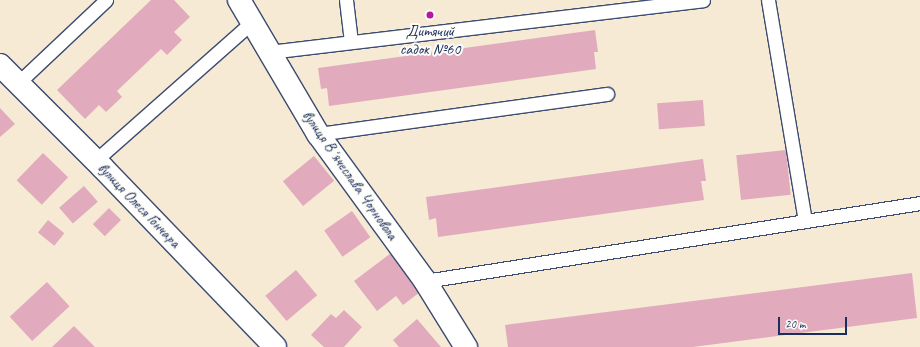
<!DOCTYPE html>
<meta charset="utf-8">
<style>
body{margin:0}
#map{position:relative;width:920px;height:347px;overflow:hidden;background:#f6ead5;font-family:Caveat,sans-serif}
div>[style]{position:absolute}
.building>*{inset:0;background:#e1abbd;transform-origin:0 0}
.roads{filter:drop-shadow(1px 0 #3c4b70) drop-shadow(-1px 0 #3c4b70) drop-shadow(0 1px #3c4b70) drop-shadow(0 -1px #3c4b70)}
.lane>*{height:13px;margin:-6.5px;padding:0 6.5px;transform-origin:6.5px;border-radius:6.5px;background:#fff}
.street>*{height:22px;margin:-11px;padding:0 11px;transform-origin:11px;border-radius:11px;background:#fff}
.dots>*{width:11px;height:11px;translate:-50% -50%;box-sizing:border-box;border:2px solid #fdfcf7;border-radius:50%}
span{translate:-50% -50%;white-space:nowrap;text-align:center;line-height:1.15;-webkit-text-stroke:4px #fdfcf7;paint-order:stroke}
.poi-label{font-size:16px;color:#1b2f5e}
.street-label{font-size:16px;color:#1b2f5e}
.scale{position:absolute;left:778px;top:317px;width:69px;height:18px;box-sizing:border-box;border:2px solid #1b2f5e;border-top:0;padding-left:5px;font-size:12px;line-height:14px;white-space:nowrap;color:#1b2f5e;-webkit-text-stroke:3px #fdfcf7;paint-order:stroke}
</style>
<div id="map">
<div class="building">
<div style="clip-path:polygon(151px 0,174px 0,190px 17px,174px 32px,182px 40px,167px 55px,161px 49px,117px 91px,122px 97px,106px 112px,99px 105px,85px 119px,57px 90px)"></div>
<div style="clip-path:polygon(595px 30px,598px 52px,594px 52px,596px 69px,329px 106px,327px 88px,321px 89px,318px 68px)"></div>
<div style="left:703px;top:100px;width:26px;height:46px;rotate:86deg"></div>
<div style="clip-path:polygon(0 108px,15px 124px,0 137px)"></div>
<div style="left:786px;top:150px;width:45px;height:50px;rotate:84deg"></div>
<div style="left:43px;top:153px;width:35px;height:38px;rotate:44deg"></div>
<div style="left:314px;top:156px;width:32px;height:40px;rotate:51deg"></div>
<div style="clip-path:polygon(703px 159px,706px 181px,701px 181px,704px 200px,438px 237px,436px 218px,429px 220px,426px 197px)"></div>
<div style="left:84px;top:186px;width:21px;height:33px;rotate:49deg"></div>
<div style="left:109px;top:208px;width:17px;height:23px;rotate:45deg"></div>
<div style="left:352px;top:211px;width:32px;height:34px;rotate:55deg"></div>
<div style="left:48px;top:220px;width:21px;height:16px;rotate:39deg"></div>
<div style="clip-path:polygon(391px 253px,420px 292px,403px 305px,396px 296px,377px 311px,354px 281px)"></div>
<div style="left:296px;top:270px;width:33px;height:40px;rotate:50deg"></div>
<div style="clip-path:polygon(912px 273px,917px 318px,693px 347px,508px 347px,505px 325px)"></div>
<div style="left:47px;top:282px;width:33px;height:51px;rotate:47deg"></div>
<div style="clip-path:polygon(344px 310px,362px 327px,344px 347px,324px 347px,311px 335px,331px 314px,336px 318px)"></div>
<div style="clip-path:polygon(417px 319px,441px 347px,399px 347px,393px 340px)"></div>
<div style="clip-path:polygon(74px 326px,95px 347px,52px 347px)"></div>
</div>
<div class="roads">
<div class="lane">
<div style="left:346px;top:0;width:42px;rotate:83.2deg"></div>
<div style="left:768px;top:0;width:224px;rotate:80.5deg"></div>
<div style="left:269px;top:52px;width:437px;rotate:-6.8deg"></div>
<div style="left:18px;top:83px;width:121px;rotate:-43.3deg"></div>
<div style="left:318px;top:134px;width:292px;rotate:-7.9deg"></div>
<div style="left:96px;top:160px;width:207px;rotate:-41.5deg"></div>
<div style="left:425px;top:281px;width:501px;rotate:-8.95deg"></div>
</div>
<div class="street">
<div style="left:239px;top:0;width:156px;rotate:59.5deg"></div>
<div style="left:318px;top:134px;width:182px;rotate:53.9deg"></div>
<div style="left:425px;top:281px;width:78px;rotate:58.2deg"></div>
<div style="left:0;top:65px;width:146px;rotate:45deg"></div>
<div style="left:103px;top:168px;width:248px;rotate:46.1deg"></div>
</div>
</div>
<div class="dots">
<div style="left:430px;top:15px;background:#b5179e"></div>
</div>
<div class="poi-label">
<span style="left:430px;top:40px">Дитячий<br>садок №60</span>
</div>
<div class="street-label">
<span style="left:350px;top:175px;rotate:55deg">вулиця Вʼячеслава Чорновола</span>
<span style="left:139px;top:205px;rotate:46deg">вулиця Олеся Гончара</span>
</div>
<div class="scale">20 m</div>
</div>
